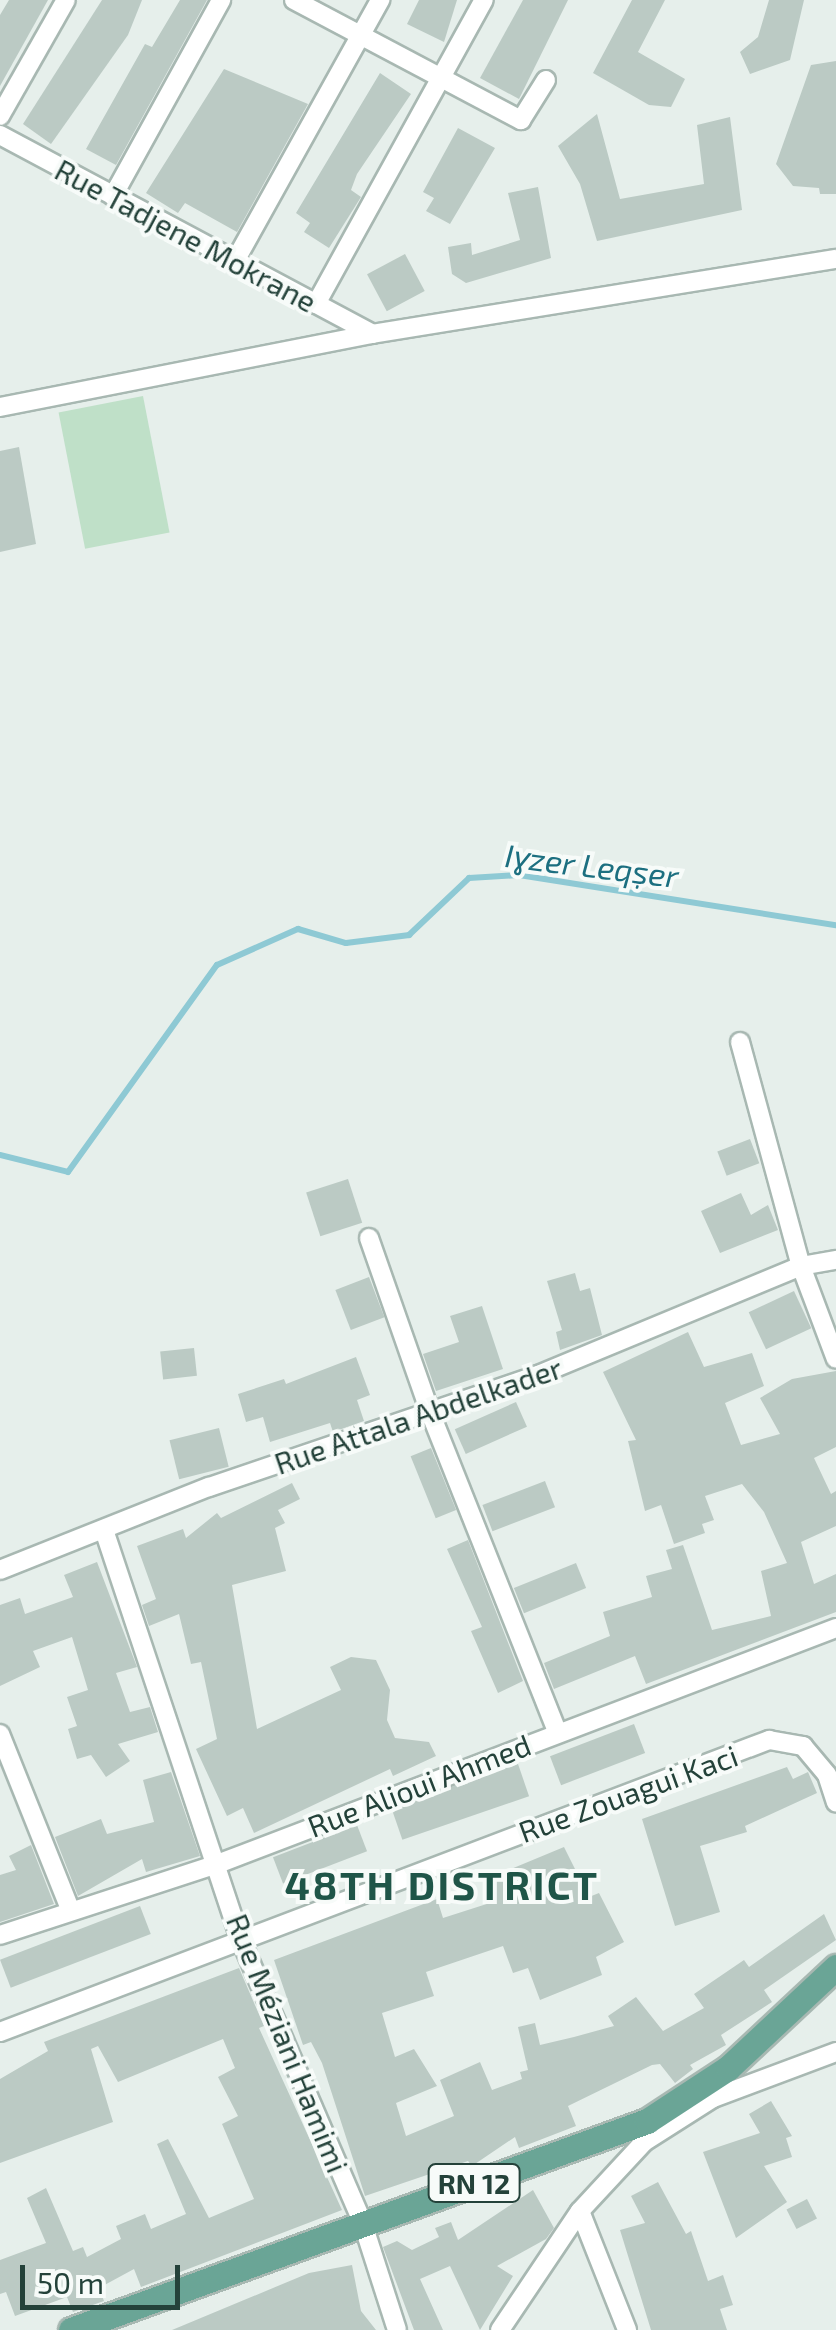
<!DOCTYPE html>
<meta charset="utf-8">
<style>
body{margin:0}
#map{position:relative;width:836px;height:2330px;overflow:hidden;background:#e6efeb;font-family:"Exo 2",sans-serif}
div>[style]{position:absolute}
.green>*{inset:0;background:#bfe0c8;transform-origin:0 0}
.stream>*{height:6px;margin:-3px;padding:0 3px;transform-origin:3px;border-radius:3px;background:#8ec9d4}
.building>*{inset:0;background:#bbcac4;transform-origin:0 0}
.roads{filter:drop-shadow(2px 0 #a8b8b2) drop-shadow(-2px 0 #a8b8b2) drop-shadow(0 2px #a8b8b2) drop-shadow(0 -2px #a8b8b2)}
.minor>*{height:18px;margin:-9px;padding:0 9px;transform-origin:9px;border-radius:9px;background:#fff}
.primary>*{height:25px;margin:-12.5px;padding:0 12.5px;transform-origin:12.5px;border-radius:12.5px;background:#6aa596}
span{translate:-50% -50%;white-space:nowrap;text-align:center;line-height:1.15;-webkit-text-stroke:8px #f7fbf9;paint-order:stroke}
.shield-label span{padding:2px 8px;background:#f7fbf9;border:2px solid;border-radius:8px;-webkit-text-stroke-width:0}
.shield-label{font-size:28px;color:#24423a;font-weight:700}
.street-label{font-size:30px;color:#24423a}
.water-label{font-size:32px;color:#1c6f80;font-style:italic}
.district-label{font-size:40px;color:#1f5548;font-weight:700;letter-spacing:2.5px}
.scale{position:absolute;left:20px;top:2265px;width:160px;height:45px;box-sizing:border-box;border:5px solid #24423a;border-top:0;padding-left:12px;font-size:30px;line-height:35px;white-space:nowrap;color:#24423a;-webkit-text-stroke:8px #f7fbf9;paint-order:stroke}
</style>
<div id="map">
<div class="green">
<div style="left:143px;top:396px;width:139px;height:86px;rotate:79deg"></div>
</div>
<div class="stream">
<div style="left:0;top:1155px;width:70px;rotate:14deg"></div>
<div style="left:68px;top:1172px;width:255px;rotate:-54.3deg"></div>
<div style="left:217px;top:965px;width:89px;rotate:-24deg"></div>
<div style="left:298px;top:929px;width:50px;rotate:16.3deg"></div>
<div style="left:346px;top:943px;width:64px;rotate:-7.2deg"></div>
<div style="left:409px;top:935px;width:83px;rotate:-43.5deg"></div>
<div style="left:469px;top:878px;width:50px;rotate:-3.4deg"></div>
<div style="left:519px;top:875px;width:321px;rotate:9deg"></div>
</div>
<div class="building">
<div style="clip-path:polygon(9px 0,48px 0,0 86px,0 15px)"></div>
<div style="clip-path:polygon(102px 0,142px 0,128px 35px,51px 144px,23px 124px)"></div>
<div style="clip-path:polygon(180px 0,207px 0,116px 165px,86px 149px,145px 44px,152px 47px)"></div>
<div style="clip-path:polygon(419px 0,457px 0,444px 42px,407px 24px)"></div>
<div style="clip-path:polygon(523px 0,568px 0,519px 99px,480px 78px)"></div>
<div style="clip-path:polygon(632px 0,665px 0,638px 52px,685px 79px,671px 107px,649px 105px,593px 73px)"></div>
<div style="clip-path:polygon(769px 0,804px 0,790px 60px,750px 74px,740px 52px,758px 37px)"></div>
<div style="clip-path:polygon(836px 61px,836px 194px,820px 194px,819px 188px,793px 186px,776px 164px,811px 65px)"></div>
<div style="clip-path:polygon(224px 69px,308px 104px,237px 232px,185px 203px,178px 213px,146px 193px)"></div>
<div style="clip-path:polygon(380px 73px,411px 94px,357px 174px,351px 190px,361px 197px,329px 248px,304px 232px,310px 223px,296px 213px)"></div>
<div style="clip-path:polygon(597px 114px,620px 199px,704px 184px,697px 125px,730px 117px,742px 210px,597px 241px,580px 184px,558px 146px)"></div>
<div style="clip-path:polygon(458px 128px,495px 148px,450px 224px,426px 211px,434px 198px,423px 192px)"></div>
<div style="clip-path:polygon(538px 187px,551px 258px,466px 283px,452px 274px,448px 247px,471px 243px,472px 255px,520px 240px,508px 193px)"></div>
<div style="left:405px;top:254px;width:42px;height:43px;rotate:62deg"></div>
<div style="clip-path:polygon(19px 447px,36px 544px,0 552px,0 451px)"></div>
<div style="left:750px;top:1139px;width:26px;height:35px;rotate:69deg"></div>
<div style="left:348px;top:1179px;width:46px;height:44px;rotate:72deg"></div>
<div style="clip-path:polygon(741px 1193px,751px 1215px,768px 1205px,778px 1230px,720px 1253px,701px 1211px)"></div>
<div style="clip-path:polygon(575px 1273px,580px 1291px,590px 1288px,602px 1335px,560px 1350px,556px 1332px,562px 1330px,547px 1281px)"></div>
<div style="left:369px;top:1277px;width:43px;height:36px;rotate:69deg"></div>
<div style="left:794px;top:1291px;width:41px;height:50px;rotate:65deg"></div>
<div style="clip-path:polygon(482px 1306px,503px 1369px,436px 1391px,423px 1354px,459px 1342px,450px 1316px)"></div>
<div style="clip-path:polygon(688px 1332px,704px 1367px,752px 1353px,764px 1386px,725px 1403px,741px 1445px,780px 1434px,760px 1398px,792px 1379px,836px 1371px,836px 1447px,814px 1458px,831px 1494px,836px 1491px,836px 1526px,801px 1542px,814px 1584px,836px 1574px,836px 1612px,646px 1684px,635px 1656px,554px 1689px,544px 1663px,610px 1636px,603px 1612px,652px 1597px,646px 1576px,672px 1569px,666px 1550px,683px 1545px,712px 1630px,771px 1616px,761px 1571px,787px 1563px,764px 1512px,742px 1484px,705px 1496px,714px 1520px,702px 1524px,705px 1533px,674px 1544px,661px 1505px,645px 1511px,628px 1441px,636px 1440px,603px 1372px)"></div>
<div style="left:194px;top:1348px;width:28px;height:34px;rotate:84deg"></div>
<div style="clip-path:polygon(356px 1357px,370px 1395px,357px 1400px,364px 1421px,333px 1432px,330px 1423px,270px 1442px,263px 1417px,246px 1422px,238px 1394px,284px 1379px,286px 1384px)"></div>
<div style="left:516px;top:1402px;width:27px;height:67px;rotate:66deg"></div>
<div style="left:219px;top:1428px;width:40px;height:51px;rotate:76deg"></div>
<div style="left:431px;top:1448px;width:67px;height:22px;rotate:68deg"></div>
<div style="left:545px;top:1481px;width:28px;height:67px;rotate:69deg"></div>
<div style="clip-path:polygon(292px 1483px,300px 1499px,278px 1510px,285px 1523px,275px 1528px,286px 1571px,232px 1585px,257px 1729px,341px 1690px,330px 1667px,351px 1657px,376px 1660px,390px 1690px,387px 1720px,395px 1738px,429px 1742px,436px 1756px,393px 1776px,390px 1769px,254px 1833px,243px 1808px,227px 1816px,196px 1749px,217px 1739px,201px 1662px,191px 1664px,179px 1614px,149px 1626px,142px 1605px,156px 1599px,137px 1546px,183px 1529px,186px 1538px,217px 1513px,221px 1518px)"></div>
<div style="clip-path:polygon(468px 1540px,523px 1681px,498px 1693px,471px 1631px,482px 1627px,447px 1549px)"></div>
<div style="clip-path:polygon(97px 1562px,137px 1667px,116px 1673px,130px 1712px,150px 1707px,158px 1732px,118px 1744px,130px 1761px,106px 1777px,91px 1755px,77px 1759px,68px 1729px,77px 1726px,67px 1697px,88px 1690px,72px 1637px,33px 1651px,40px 1667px,0 1686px,0 1605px,20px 1598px,25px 1614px,73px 1597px,64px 1575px)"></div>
<div style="left:576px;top:1563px;width:27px;height:67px;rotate:68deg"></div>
<div style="left:634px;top:1724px;width:31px;height:90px;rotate:69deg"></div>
<div style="left:518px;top:1764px;width:34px;height:134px;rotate:71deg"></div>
<div style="clip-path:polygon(787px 1767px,793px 1779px,808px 1772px,817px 1793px,745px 1826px,747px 1832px,700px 1846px,720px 1912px,675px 1926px,642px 1819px)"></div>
<div style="clip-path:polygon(171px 1772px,200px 1856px,146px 1872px,142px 1859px,78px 1896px,55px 1837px,101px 1819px,107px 1834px,154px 1822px,143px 1780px)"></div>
<div style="left:357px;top:1825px;width:28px;height:90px;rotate:69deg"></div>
<div style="clip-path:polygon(31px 1845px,54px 1904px,0 1922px,0 1875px,16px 1870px,9px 1856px)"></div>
<div style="clip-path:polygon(564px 1847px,589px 1897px,599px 1893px,624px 1942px,596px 1957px,602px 1975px,540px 2000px,528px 1968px,513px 1973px,503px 1946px,426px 1972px,434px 1996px,382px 2013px,395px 2057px,414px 2049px,437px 2086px,396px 2103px,406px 2136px,454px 2116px,440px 2080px,480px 2062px,492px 2090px,522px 2079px,520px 2072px,528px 2070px,518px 2027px,535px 2023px,540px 2045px,574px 2037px,614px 2026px,608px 2016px,636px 1997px,663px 2031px,704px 2008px,694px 1994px,744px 1960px,749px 1967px,824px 1914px,836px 1940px,764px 1990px,772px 2002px,721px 2035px,726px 2045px,690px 2065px,693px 2069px,675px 2083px,660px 2064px,652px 2065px,568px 2106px,576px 2126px,519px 2148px,515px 2137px,472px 2166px,468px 2161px,365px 2196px,322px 2063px,311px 2042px,303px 2045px,274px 1960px,437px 1899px,443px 1918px,496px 1901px,489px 1878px)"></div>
<div style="left:140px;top:1906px;width:30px;height:150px;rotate:69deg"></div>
<div style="clip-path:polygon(239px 1968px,264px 2026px,259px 2028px,342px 2210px,141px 2287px,134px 2269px,99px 2288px,104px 2301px,73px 2312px,67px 2297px,15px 2316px,6px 2292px,0 2294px,0 2260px,46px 2243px,27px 2198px,46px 2188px,73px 2251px,83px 2247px,87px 2257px,121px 2239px,116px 2226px,145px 2214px,151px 2229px,186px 2214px,157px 2144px,168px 2139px,209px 2218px,254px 2199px,222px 2124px,238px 2116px,218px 2077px,235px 2068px,223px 2039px,118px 2082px,98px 2046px,91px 2049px,113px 2122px,0 2163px,0 2079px,48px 2051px,44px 2042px)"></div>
<div style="clip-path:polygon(771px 2101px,792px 2136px,786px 2138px,792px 2157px,764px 2166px,787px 2202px,736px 2238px,703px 2152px,760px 2133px,749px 2114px)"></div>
<div style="clip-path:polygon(658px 2182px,686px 2234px,691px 2231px,708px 2281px,723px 2275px,733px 2305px,720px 2309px,727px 2330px,651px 2330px,620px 2230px,645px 2223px,631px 2196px)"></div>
<div style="clip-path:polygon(533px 2190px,554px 2228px,546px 2239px,497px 2266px,513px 2276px,480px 2330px,450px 2266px,420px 2279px,443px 2330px,414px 2330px,383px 2247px,397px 2241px,412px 2250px,439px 2237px,435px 2228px,451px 2222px,458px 2240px)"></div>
<div style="left:807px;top:2199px;width:22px;height:23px;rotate:63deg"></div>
<div style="clip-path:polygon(352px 2265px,361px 2311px,376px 2330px,172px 2330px,309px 2273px)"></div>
</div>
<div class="roads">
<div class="minor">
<div style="left:294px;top:0;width:257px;rotate:27.9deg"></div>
<div style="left:521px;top:120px;width:47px;rotate:-58deg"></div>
<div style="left:0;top:116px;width:133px;rotate:-60.4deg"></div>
<div style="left:0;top:135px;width:422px;rotate:28.1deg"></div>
<div style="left:113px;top:196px;width:224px;rotate:-61.1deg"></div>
<div style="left:235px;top:261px;width:299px;rotate:-60.9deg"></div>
<div style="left:316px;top:304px;width:347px;rotate:-61.1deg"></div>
<div style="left:0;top:407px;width:379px;rotate:-11.1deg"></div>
<div style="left:372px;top:334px;width:470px;rotate:-9.2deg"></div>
<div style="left:740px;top:1042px;width:232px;rotate:74.8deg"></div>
<div style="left:801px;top:1266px;width:99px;rotate:69.4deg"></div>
<div style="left:369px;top:1238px;width:184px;rotate:70.7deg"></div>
<div style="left:430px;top:1412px;width:343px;rotate:68.3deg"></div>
<div style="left:105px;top:1533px;width:427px;rotate:71.6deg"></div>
<div style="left:240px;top:1938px;width:308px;rotate:66.7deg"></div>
<div style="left:362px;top:2221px;width:114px;rotate:72.2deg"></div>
<div style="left:0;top:1570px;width:225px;rotate:-21.7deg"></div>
<div style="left:209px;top:1487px;width:348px;rotate:-18.8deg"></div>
<div style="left:538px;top:1375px;width:285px;rotate:-22.5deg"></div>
<div style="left:801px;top:1266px;width:36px;rotate:-10deg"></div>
<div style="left:0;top:1734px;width:188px;rotate:68.2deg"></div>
<div style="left:0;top:1935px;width:231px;rotate:-18.1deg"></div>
<div style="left:220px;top:1863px;width:659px;rotate:-20.88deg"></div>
<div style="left:0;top:2032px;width:823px;rotate:-20.79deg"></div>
<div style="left:769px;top:1740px;width:35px;rotate:10deg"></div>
<div style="left:803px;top:1746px;width:38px;rotate:50deg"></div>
<div style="left:827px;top:1775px;width:29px;rotate:72deg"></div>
<div style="left:580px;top:2211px;width:128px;rotate:68.4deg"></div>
<div style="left:500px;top:2330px;width:143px;rotate:-56.1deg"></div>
<div style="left:580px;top:2211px;width:94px;rotate:-47.2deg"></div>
<div style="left:644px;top:2142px;width:82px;rotate:-32.5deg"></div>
<div style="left:713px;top:2098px;width:131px;rotate:-20.5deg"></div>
</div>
<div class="primary">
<div style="left:71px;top:2330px;width:613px;rotate:-19.94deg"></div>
<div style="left:647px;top:2121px;width:97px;rotate:-33.2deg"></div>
<div style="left:728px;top:2068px;width:148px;rotate:-43.1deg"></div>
</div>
</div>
<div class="shield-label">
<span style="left:474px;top:2183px">RN 12</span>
</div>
<div class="street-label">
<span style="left:186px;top:235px;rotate:28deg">Rue Tadjene Mokrane</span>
<span style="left:418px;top:1415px;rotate:-19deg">Rue Attala Abdelkader</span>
<span style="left:419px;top:1785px;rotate:-21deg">Rue Alioui Ahmed</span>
<span style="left:628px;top:1793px;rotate:-20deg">Rue Zouagui Kaci</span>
<span style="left:288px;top:2043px;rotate:68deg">Rue Méziani Hamimi</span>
</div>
<div class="water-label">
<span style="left:592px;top:865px;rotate:7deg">Iɣzer Leqṣer</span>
</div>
<div class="district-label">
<span style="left:442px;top:1884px">48TH DISTRICT</span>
</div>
<div class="scale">50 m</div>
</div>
